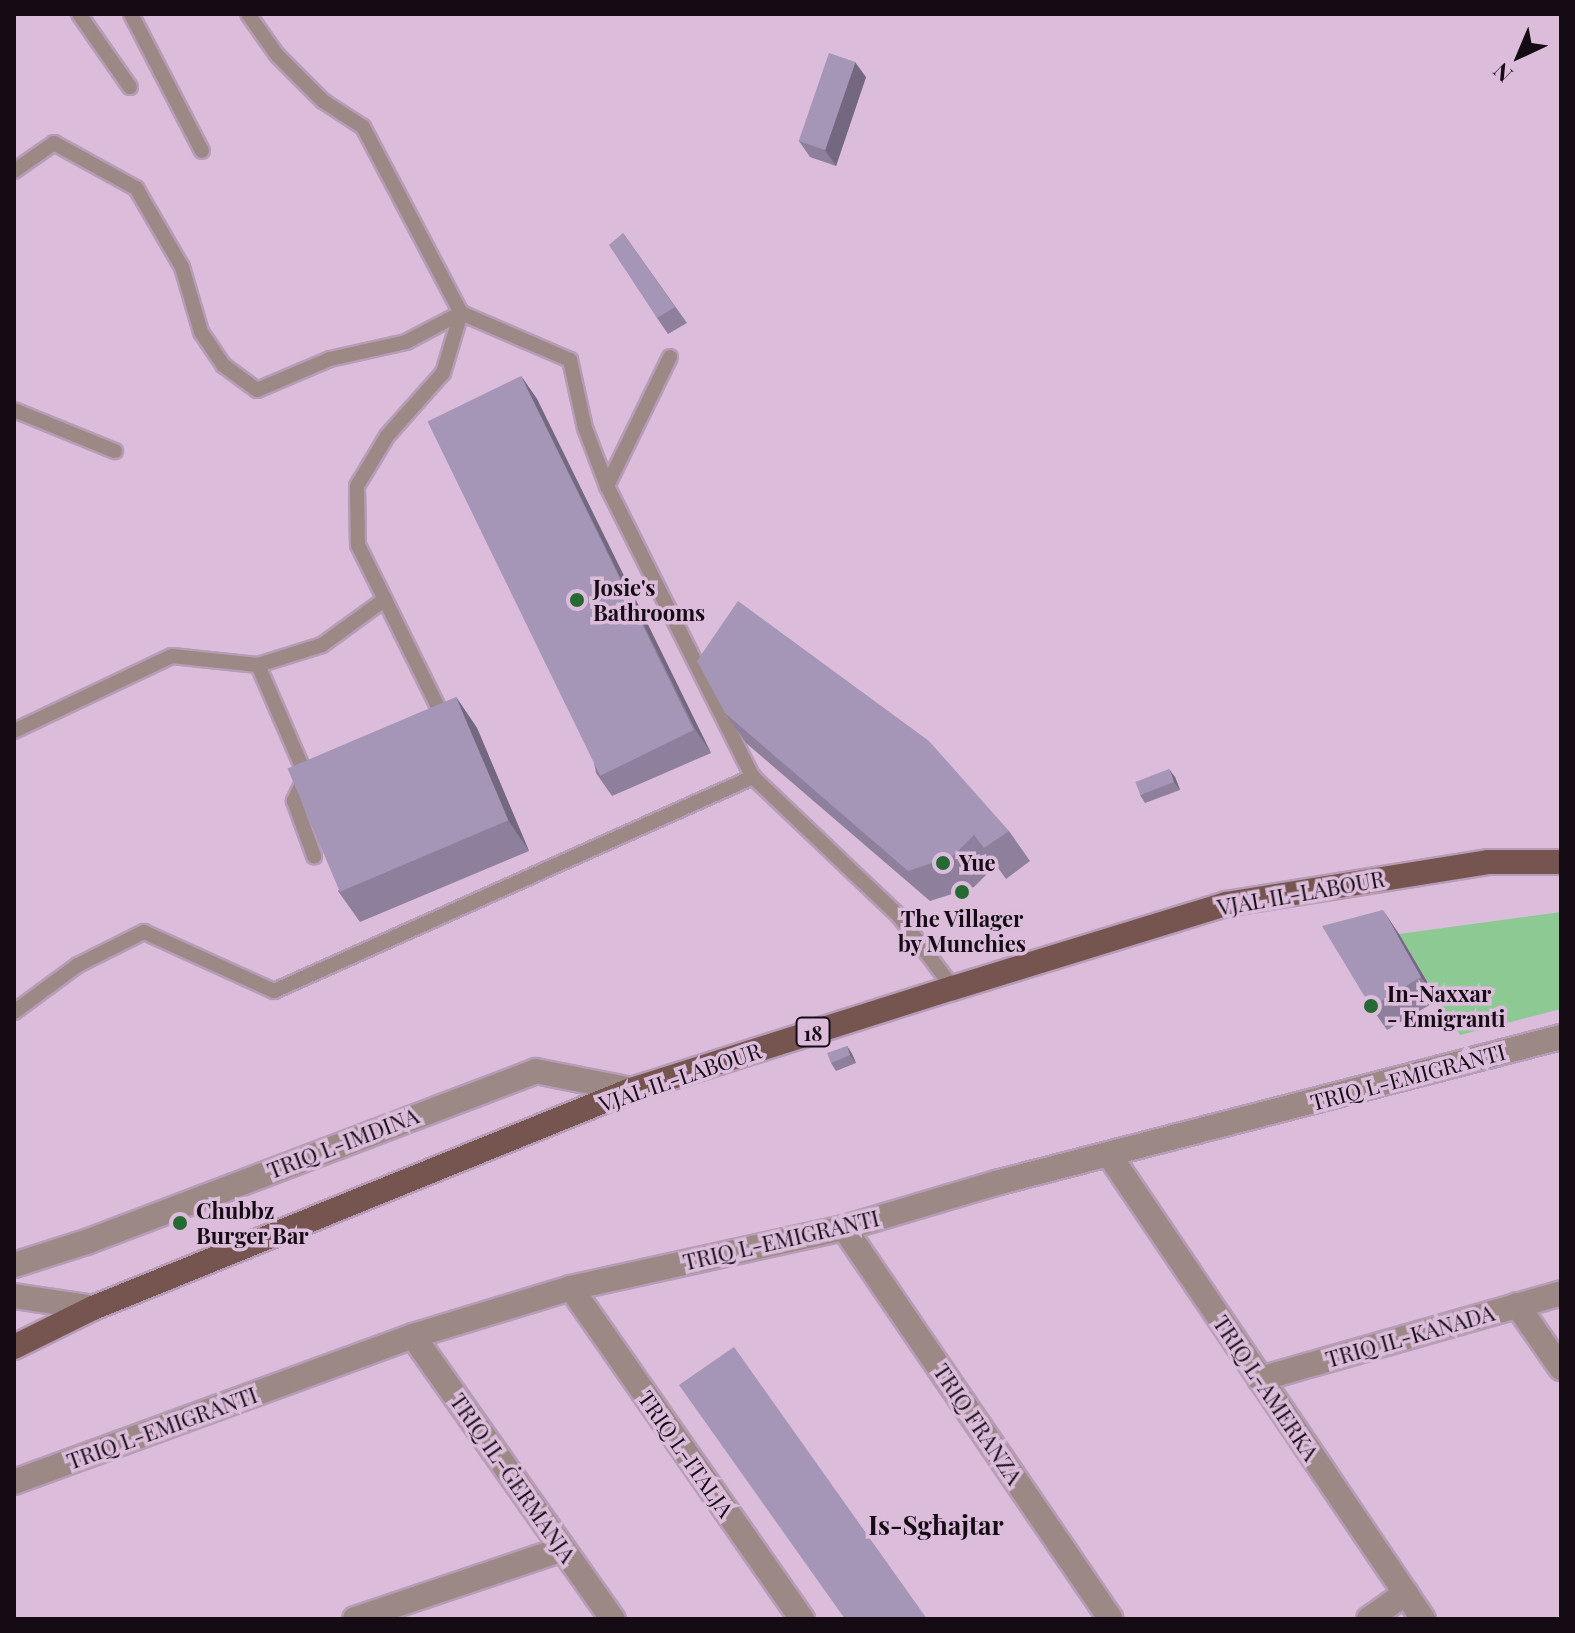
<!DOCTYPE html>
<meta charset="utf-8">
<style>
body{margin:0}
#map{position:relative;width:1575px;height:1633px;overflow:hidden;background:#dbbcda;font-family:"Playfair Display",serif}
div>[style]{position:absolute}
.green>*{inset:0;background:#8dca93}
.roads{filter:drop-shadow(2px 0 #b79cb7) drop-shadow(-2px 0 #b79cb7) drop-shadow(0 2px #b79cb7) drop-shadow(0 -2px #b79cb7)}
.lane>*{height:14px;margin:-7px;padding:0 7px;transform-origin:7px;border-radius:7px;background:#9c8986}
.street>*{height:24px;margin:-12px;padding:0 12px;transform-origin:12px;border-radius:12px;background:#9c8986}
.primary>*{height:24px;margin:-12px;padding:0 12px;transform-origin:12px;border-radius:12px;background:#765450}
.wall>*{inset:0;background:#8e809d}
.shaded-wall>*{inset:0;background:#746880}
.building>*{inset:0;background:#a595b7;transform-origin:0 0}
.dots>*{width:22px;height:22px;translate:-50% -50%;box-sizing:border-box;border:4px solid #dbbcda;border-radius:50%}
span{translate:-50% -50%;white-space:nowrap;text-align:center;line-height:1.15;-webkit-text-stroke:7px #dbbcda;paint-order:stroke}
.shield-label span{padding:2px 6px;background:#dbbcda;border:2px solid;border-radius:6px;-webkit-text-stroke-width:0}
.shield-label{font-size:20px;color:#150b15;font-weight:700}
.poi-label{font-size:22px;color:#150b15;font-weight:700}
.left{translate:0 -50%;text-align:left}
.street-label{font-size:22px;color:#150b15}
.quarter-label{font-size:26px;color:#150b15;font-weight:700}
.frame{position:absolute;inset:0;border:16px solid #150b15;pointer-events:none}
.north{position:absolute;left:1479px;top:16px;width:80px;height:80px;-webkit-text-stroke:6px #dbbcda;paint-order:stroke;rotate:224deg;font-size:22px;font-weight:700;line-height:32px;text-align:center;color:#150b15}
.north::after{content:'';display:block;margin:auto;width:28px;height:36px;background:#150b15;clip-path:polygon(50% 0,100% 100%,50% 72%,0 100%)}
</style>
<div id="map">
<div class="green">
<div style="clip-path:polygon(1561px 912px,1561px 1009px,1460px 1035px,1399px 934px)"></div>
</div>
<div class="roads">
<div class="lane">
<div style="left:79px;top:14px;width:89px;rotate:55.1deg"></div>
<div style="left:131px;top:14px;width:154px;rotate:62.6deg"></div>
<div style="left:248px;top:14px;width:50px;rotate:54.7deg"></div>
<div style="left:277px;top:55px;width:65px;rotate:45deg"></div>
<div style="left:323px;top:101px;width:48px;rotate:33deg"></div>
<div style="left:363px;top:127px;width:210px;rotate:62.2deg"></div>
<div style="left:461px;top:313px;width:119px;rotate:23.3deg"></div>
<div style="left:570px;top:360px;width:70px;rotate:77.6deg"></div>
<div style="left:585px;top:428px;width:62px;rotate:69.2deg"></div>
<div style="left:14px;top:171px;width:49px;rotate:-35deg"></div>
<div style="left:54px;top:143px;width:94px;rotate:28.8deg"></div>
<div style="left:136px;top:188px;width:91px;rotate:59.8deg"></div>
<div style="left:182px;top:267px;width:68px;rotate:73.7deg"></div>
<div style="left:201px;top:332px;width:40px;rotate:56deg"></div>
<div style="left:223px;top:365px;width:42px;rotate:36.3deg"></div>
<div style="left:257px;top:390px;width:79px;rotate:-23deg"></div>
<div style="left:330px;top:359px;width:78px;rotate:-12.6deg"></div>
<div style="left:406px;top:342px;width:62px;rotate:-27.8deg"></div>
<div style="left:670px;top:357px;width:144px;rotate:116deg"></div>
<div style="left:607px;top:486px;width:326px;rotate:63.4deg"></div>
<div style="left:753px;top:777px;width:202px;rotate:43.6deg"></div>
<div style="left:899px;top:916px;width:90px;rotate:53.1deg"></div>
<div style="left:14px;top:410px;width:109px;rotate:22.1deg"></div>
<div style="left:258px;top:665px;width:121px;rotate:66.6deg"></div>
<div style="left:306px;top:776px;width:28px;rotate:116deg"></div>
<div style="left:294px;top:801px;width:59px;rotate:70deg"></div>
<div style="left:444px;top:719px;width:194px;rotate:-116.3deg"></div>
<div style="left:358px;top:545px;width:59px;rotate:-91deg"></div>
<div style="left:357px;top:486px;width:58px;rotate:-59deg"></div>
<div style="left:387px;top:436px;width:84px;rotate:-48.4deg"></div>
<div style="left:443px;top:373px;width:63px;rotate:-73.3deg"></div>
<div style="left:14px;top:731px;width:175px;rotate:-25.4deg"></div>
<div style="left:172px;top:656px;width:86px;rotate:6deg"></div>
<div style="left:258px;top:665px;width:67px;rotate:-17.4deg"></div>
<div style="left:322px;top:645px;width:77px;rotate:-36deg"></div>
<div style="left:14px;top:1012px;width:79px;rotate:-36.3deg"></div>
<div style="left:78px;top:965px;width:74px;rotate:-26.6deg"></div>
<div style="left:144px;top:932px;width:143px;rotate:24.4deg"></div>
<div style="left:274px;top:991px;width:525px;rotate:-24.07deg"></div>
</div>
<div class="street">
<div style="left:1110px;top:1156px;width:559px;rotate:55.94deg"></div>
<div style="left:844px;top:1228px;width:473px;rotate:55.7deg"></div>
<div style="left:14px;top:1265px;width:79px;rotate:-17.7deg"></div>
<div style="left:89px;top:1241px;width:478px;rotate:-20.8deg"></div>
<div style="left:536px;top:1071px;width:97px;rotate:11.3deg"></div>
<div style="left:571px;top:1288px;width:404px;rotate:55.1deg"></div>
<div style="left:14px;top:1296px;width:80px;rotate:8.6deg"></div>
<div style="left:1517px;top:1305px;width:77px;rotate:55.1deg"></div>
<div style="left:413px;top:1336px;width:347px;rotate:54.8deg"></div>
<div style="left:1260px;top:1379px;width:313px;rotate:-15.9deg"></div>
<div style="left:14px;top:1482px;width:425px;rotate:-20.1deg"></div>
<div style="left:413px;top:1336px;width:165px;rotate:-16.9deg"></div>
<div style="left:571px;top:1288px;width:280px;rotate:-12.4deg"></div>
<div style="left:844px;top:1228px;width:159px;rotate:-16.5deg"></div>
<div style="left:996px;top:1183px;width:584px;rotate:-14.49deg"></div>
<div style="left:355px;top:1619px;width:219px;rotate:-18.6deg"></div>
<div style="left:1369px;top:1619px;width:45px;rotate:-35.1deg"></div>
</div>
<div class="primary">
<div style="left:14px;top:1347px;width:88px;rotate:-26.3deg"></div>
<div style="left:93px;top:1308px;width:580px;rotate:-22.06deg"></div>
<div style="left:631px;top:1090px;width:338px;rotate:-17.6deg"></div>
<div style="left:953px;top:988px;width:286px;rotate:-17.1deg"></div>
<div style="left:1226px;top:904px;width:265px;rotate:-9.1deg"></div>
<div style="left:1488px;top:862px;width:73px"></div>
</div>
</div>
<div class="wall">
<div style="clip-path:polygon(866px 77px,836px 166px,810px 157px,799px 141px)"></div>
<div style="clip-path:polygon(623px 233px,687px 323px,668px 334px,657px 318px)"></div>
<div style="clip-path:polygon(521px 376px,537px 399px,711px 753px,612px 796px,596px 773px)"></div>
<div style="clip-path:polygon(456px 697px,477px 728px,529px 851px,360px 922px,338px 891px)"></div>
<div style="clip-path:polygon(725px 713px,1009px 831px,1030px 861px,1006px 879px,996px 865px,974px 887px,930px 901px,746px 743px)"></div>
<div style="clip-path:polygon(1175px 777px,1180px 790px,1145px 803px,1140px 795px)"></div>
<div style="clip-path:polygon(1399px 934px,1438px 1000px,1387px 1030px,1371px 1007px)"></div>
<div style="clip-path:polygon(847px 1046px,852px 1054px,856px 1063px,836px 1071px,831px 1063px)"></div>
</div>
<div class="shaded-wall">
<div style="clip-path:polygon(855px 62px,866px 77px,836px 166px,825px 150px)"></div>
<div style="clip-path:polygon(521px 376px,537px 399px,711px 753px,695px 729px)"></div>
<div style="clip-path:polygon(456px 697px,477px 728px,529px 851px,508px 820px)"></div>
<div style="clip-path:polygon(1169px 769px,1175px 777px,1180px 790px,1174px 782px)"></div>
<div style="clip-path:polygon(1383px 910px,1399px 934px,1438px 1000px,1421px 977px)"></div>
<div style="clip-path:polygon(847px 1046px,852px 1054px,856px 1063px,850px 1055px)"></div>
</div>
<div class="building">
<div style="left:829px;top:53px;width:28px;height:93px;rotate:19deg"></div>
<div style="clip-path:polygon(623px 233px,675px 307px,657px 318px,609px 245px)"></div>
<div style="left:521px;top:376px;width:394px;height:104px;rotate:64deg"></div>
<div style="clip-path:polygon(738px 601px,929px 741px,1009px 831px,984px 848px,974px 835px,953px 856px,908px 871px,725px 713px,697px 661px)"></div>
<div style="left:456px;top:697px;width:134px;height:183px;rotate:67deg"></div>
<div style="left:1169px;top:769px;width:14px;height:36px;rotate:69deg"></div>
<div style="clip-path:polygon(1383px 910px,1421px 977px,1371px 1007px,1322px 926px)"></div>
<div style="clip-path:polygon(847px 1046px,850px 1055px,831px 1063px,827px 1053px)"></div>
<div style="clip-path:polygon(734px 1347px,927px 1619px,845px 1619px,679px 1385px)"></div>
</div>
<div class="dots">
<div style="left:577px;top:600px;background:#276933"></div>
<div style="left:943px;top:863px;background:#276933"></div>
<div style="left:962px;top:892px;background:#276933"></div>
<div style="left:1371px;top:1006px;background:#276933"></div>
<div style="left:180px;top:1223px;background:#276933"></div>
</div>
<div class="shield-label">
<span style="left:813px;top:1032px">18</span>
</div>
<div class="poi-label">
<span class="left" style="left:593px;top:600px">Josie's<br>Bathrooms</span>
<span class="left" style="left:959px;top:863px">Yue</span>
<span style="left:962px;top:931px">The Villager<br>by Munchies</span>
<span class="left" style="left:1387px;top:1006px">In-Naxxar<br>- Emigranti</span>
<span class="left" style="left:196px;top:1223px">Chubbz<br>Burger Bar</span>
</div>
<div class="street-label">
<span style="left:1301px;top:893px;rotate:-10deg">VJAL IL-LABOUR</span>
<span style="left:680px;top:1077px;rotate:-19deg">VJAL IL-LABOUR</span>
<span style="left:1408px;top:1077px;rotate:-15deg">TRIQ L-EMIGRANTI</span>
<span style="left:343px;top:1143px;rotate:-21deg">TRIQ L-IMDINA</span>
<span style="left:781px;top:1240px;rotate:-13deg">TRIQ L-EMIGRANTI</span>
<span style="left:1410px;top:1336px;rotate:-16deg">TRIQ IL-KANADA</span>
<span style="left:1266px;top:1388px;rotate:56deg">TRIQ L-AMERKA</span>
<span style="left:978px;top:1424px;rotate:56deg">TRIQ FRANZA</span>
<span style="left:162px;top:1428px;rotate:-20deg">TRIQ L-EMIGRANTI</span>
<span style="left:686px;top:1454px;rotate:55deg">TRIQ L-ITALJA</span>
<span style="left:513px;top:1478px;rotate:55deg">TRIQ IL-ĠERMANJA</span>
</div>
<div class="quarter-label">
<span style="left:936px;top:1525px">Is-Sgħajtar</span>
</div>
<div class="frame"></div>
<div class="north">N</div>
</div>
